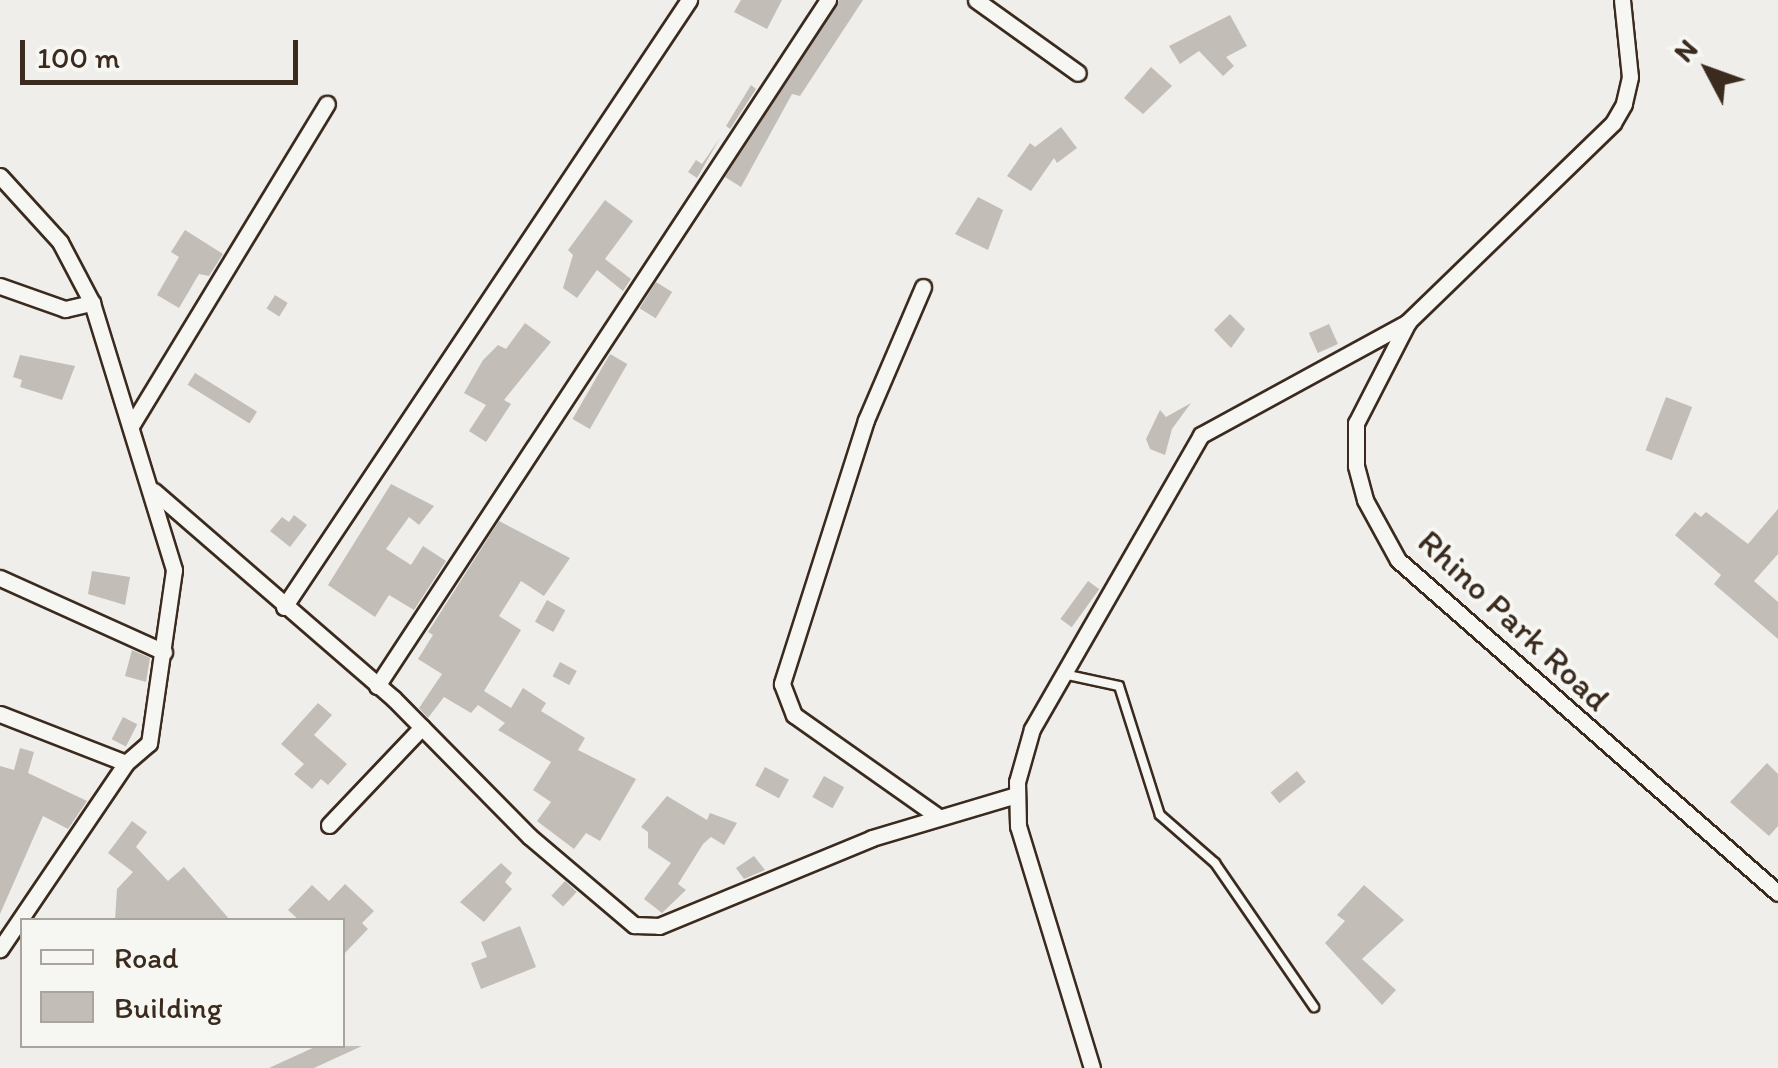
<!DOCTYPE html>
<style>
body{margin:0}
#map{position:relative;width:1778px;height:1068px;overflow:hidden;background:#efeeea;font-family:Itim,sans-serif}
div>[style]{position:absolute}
.building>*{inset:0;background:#c2bdb7;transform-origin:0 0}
.roads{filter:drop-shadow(2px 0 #3b2a1e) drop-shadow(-2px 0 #3b2a1e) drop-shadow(0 2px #3b2a1e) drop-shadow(0 -2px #3b2a1e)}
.lane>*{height:8px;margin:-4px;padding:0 4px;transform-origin:4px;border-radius:4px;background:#f6f6f2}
.street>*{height:15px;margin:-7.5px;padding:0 7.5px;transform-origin:7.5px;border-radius:7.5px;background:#f6f6f2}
span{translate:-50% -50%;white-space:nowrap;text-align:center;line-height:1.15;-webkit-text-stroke:8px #f6f6f2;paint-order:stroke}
.street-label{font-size:35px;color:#3b2a1e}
.legend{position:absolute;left:20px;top:918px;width:325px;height:130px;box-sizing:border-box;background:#f6f6f2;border:2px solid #aba49d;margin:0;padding:12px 18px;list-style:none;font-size:30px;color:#3b2a1e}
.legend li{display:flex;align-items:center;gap:20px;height:50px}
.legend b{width:50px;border:2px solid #aba49d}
.north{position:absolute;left:1658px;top:20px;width:100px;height:100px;-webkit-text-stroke:8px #f6f6f2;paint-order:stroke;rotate:311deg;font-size:28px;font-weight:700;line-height:40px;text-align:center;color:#3b2a1e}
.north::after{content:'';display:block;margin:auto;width:35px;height:45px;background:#3b2a1e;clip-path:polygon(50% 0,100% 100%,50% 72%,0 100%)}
.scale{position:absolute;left:20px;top:40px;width:278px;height:45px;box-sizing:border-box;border:5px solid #3b2a1e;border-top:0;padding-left:12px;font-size:30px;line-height:35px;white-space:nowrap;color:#3b2a1e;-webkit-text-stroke:8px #f6f6f2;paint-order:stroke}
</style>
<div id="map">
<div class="building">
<div style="clip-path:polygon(741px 0,782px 0,767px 29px,734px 12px)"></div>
<div style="clip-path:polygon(839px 0,863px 0,800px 96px,792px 94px,741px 187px,725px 177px)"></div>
<div style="clip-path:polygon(1230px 15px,1247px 46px,1226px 57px,1234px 66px,1223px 76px,1199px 51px,1180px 64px,1169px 46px)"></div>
<div style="clip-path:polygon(1151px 67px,1172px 86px,1143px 114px,1124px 98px)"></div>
<div style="clip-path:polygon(751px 85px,756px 89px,730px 129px,726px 126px)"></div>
<div style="clip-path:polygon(1061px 127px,1077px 148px,1057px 163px,1054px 158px,1031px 191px,1007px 176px,1030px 143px,1035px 147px)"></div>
<div style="clip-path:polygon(720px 138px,697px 178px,688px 172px,696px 160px,702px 164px)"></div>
<div style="clip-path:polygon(978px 197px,1003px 210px,988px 250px,955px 234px)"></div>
<div style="clip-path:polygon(605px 200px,633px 221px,605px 259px,631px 279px,623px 291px,597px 270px,577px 298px,563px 288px,573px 255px,568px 250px)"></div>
<div style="clip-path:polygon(185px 230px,223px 254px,209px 276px,199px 274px,179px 308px,157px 295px,179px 257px,171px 252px)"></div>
<div style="left:656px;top:282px;width:19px;height:31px;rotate:32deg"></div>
<div style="left:275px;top:295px;width:15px;height:16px;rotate:32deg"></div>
<div style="clip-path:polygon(1230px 314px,1245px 329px,1231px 348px,1214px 330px)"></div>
<div style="clip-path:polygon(525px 323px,551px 342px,504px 400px,511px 404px,486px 442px,469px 431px,486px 405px,464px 393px,483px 360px,498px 345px,506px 349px)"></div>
<div style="left:1329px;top:324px;width:22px;height:22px;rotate:66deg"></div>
<div style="left:610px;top:354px;width:20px;height:75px;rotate:30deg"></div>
<div style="clip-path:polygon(20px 355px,75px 366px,62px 400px,20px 387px,22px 380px,13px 377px)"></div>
<div style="left:195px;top:373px;width:73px;height:14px;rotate:32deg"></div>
<div style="left:1666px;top:397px;width:28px;height:57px;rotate:21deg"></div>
<div style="clip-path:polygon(1191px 403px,1172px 429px,1165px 455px,1150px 449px,1146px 439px,1160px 410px,1166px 417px)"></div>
<div style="clip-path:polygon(391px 484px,434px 506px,419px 525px,409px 517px,386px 549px,411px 565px,423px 546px,446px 561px,414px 610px,389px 595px,375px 617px,328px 585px)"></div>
<div style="clip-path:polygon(1778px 509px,1778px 554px,1754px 581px,1778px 602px,1778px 639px,1714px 584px,1721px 575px,1675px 535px,1695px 512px,1701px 517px,1706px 512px,1748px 544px)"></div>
<div style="clip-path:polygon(294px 515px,307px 525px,290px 547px,270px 531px,282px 517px,289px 522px)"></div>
<div style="clip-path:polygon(499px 521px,570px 558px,544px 596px,521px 581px,499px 616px,521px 630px,484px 691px,511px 708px,523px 688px,546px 703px,541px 711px,585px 738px,578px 750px,636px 779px,600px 841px,586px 833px,574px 849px,537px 821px,551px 802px,533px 790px,551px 762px,498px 730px,505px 723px,478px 705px,471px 713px,444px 697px,428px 718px,419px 708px,442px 674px,418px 659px,433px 635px,428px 632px)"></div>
<div style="clip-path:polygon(92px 571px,130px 577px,125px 605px,88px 594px)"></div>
<div style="left:1088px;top:581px;width:14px;height:47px;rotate:36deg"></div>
<div style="left:547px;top:600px;width:21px;height:25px;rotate:29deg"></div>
<div style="clip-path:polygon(132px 650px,150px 658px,146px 682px,125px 676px)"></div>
<div style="left:560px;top:662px;width:19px;height:16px;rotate:28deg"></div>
<div style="clip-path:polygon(318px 703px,332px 715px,314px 735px,347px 764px,328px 785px,321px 779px,312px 789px,294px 774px,304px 764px,281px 744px)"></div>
<div style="left:123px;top:717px;width:16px;height:25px;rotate:27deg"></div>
<div style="clip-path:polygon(20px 748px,34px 752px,28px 773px,87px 801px,68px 829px,43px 816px,0 914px,0 766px,14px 770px)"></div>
<div style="clip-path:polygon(1767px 763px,1778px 774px,1778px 826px,1769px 836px,1730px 802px)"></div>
<div style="left:765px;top:767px;width:27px;height:21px;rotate:28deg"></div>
<div style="left:1297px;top:771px;width:14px;height:34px;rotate:51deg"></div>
<div style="left:824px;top:776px;width:23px;height:24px;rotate:29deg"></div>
<div style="clip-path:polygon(667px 796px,707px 820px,710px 813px,737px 823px,724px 845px,711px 837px,703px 844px,678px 884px,686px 890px,662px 913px,644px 899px,671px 863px,648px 848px,648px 832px,641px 827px)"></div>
<div style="clip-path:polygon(132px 821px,147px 832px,136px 847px,168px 881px,184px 867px,230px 920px,115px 920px,117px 889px,133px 872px,108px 853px)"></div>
<div style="clip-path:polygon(754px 856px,765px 870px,744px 879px,736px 868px)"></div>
<div style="clip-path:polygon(501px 863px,512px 873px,505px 882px,512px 889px,484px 922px,460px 902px)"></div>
<div style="left:565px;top:881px;width:16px;height:20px;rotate:43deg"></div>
<div style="clip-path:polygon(345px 884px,374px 911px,362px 923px,368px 929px,342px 956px,342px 920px,299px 920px,288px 910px,312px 885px,329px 901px)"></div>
<div style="clip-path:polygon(1364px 885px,1404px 920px,1362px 959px,1396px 990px,1382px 1005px,1325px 943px,1345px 921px,1337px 915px)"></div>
<div style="clip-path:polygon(520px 926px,536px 967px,481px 989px,471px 963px,487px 957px,481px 942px)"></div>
<div style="clip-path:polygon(317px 1046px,362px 1046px,314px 1068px,269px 1068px)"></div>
</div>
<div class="roads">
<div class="lane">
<div style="left:1068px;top:675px;width:52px;rotate:12.2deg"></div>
<div style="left:1119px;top:686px;width:135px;rotate:72.4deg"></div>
<div style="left:1160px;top:815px;width:73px;rotate:41.1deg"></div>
<div style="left:1215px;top:863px;width:175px;rotate:55.5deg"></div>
</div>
<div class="street">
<div style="left:976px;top:0;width:125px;rotate:35.6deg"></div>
<div style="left:1622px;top:0;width:77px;rotate:84.1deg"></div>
<div style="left:1630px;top:77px;width:28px;rotate:103deg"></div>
<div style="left:1624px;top:104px;width:22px;rotate:120deg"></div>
<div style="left:1613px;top:123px;width:286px;rotate:135.9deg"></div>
<div style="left:1408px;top:322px;width:114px;rotate:117.2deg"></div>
<div style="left:1356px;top:423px;width:43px;rotate:90deg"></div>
<div style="left:1356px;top:466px;width:35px;rotate:75deg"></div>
<div style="left:1365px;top:500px;width:68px;rotate:61.2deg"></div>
<div style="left:1398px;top:560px;width:505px;rotate:41.23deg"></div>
<div style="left:0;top:176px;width:89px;rotate:47.7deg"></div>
<div style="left:60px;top:242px;width:69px;rotate:62.3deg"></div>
<div style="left:92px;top:303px;width:279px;rotate:72.9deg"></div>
<div style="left:174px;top:570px;width:175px;rotate:98.2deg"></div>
<div style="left:149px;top:743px;width:30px;rotate:139deg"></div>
<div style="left:126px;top:763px;width:225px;rotate:124.1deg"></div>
<div style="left:0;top:286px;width:69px;rotate:19.5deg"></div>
<div style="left:65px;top:309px;width:28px;rotate:-13deg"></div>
<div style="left:923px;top:287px;width:145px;rotate:113.2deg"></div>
<div style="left:866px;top:420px;width:277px;rotate:107.7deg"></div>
<div style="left:782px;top:684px;width:33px;rotate:69deg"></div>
<div style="left:794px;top:715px;width:175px;rotate:35.2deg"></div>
<div style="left:131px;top:426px;width:377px;rotate:-58.7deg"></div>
<div style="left:154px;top:491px;width:316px;rotate:40.9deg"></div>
<div style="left:393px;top:698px;width:194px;rotate:45.4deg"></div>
<div style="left:529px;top:836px;width:138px;rotate:40.3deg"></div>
<div style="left:634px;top:925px;width:25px;rotate:2deg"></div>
<div style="left:659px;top:926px;width:230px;rotate:-22.4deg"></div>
<div style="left:872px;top:838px;width:150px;rotate:-16.6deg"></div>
<div style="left:0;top:578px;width:180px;rotate:24.3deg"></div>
<div style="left:284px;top:607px;width:730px;rotate:-56.29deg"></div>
<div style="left:377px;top:686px;width:821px;rotate:-56.68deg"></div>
<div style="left:0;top:714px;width:135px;rotate:21.3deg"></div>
<div style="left:329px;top:825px;width:135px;rotate:-46.5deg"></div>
<div style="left:1092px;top:1068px;width:253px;rotate:-107deg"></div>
<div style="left:1018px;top:826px;width:44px;rotate:-91.3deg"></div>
<div style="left:1017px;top:782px;width:55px;rotate:-74.2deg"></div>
<div style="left:1032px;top:729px;width:339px;rotate:-60.1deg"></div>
<div style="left:1201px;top:435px;width:236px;rotate:-28.6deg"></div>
</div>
</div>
<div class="street-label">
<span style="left:1514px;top:620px;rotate:43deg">Rhino Park Road</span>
</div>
<ul class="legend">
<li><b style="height:12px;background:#f6f6f2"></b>Road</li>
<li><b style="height:28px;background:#c2bdb7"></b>Building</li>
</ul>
<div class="north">N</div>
<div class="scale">100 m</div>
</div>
